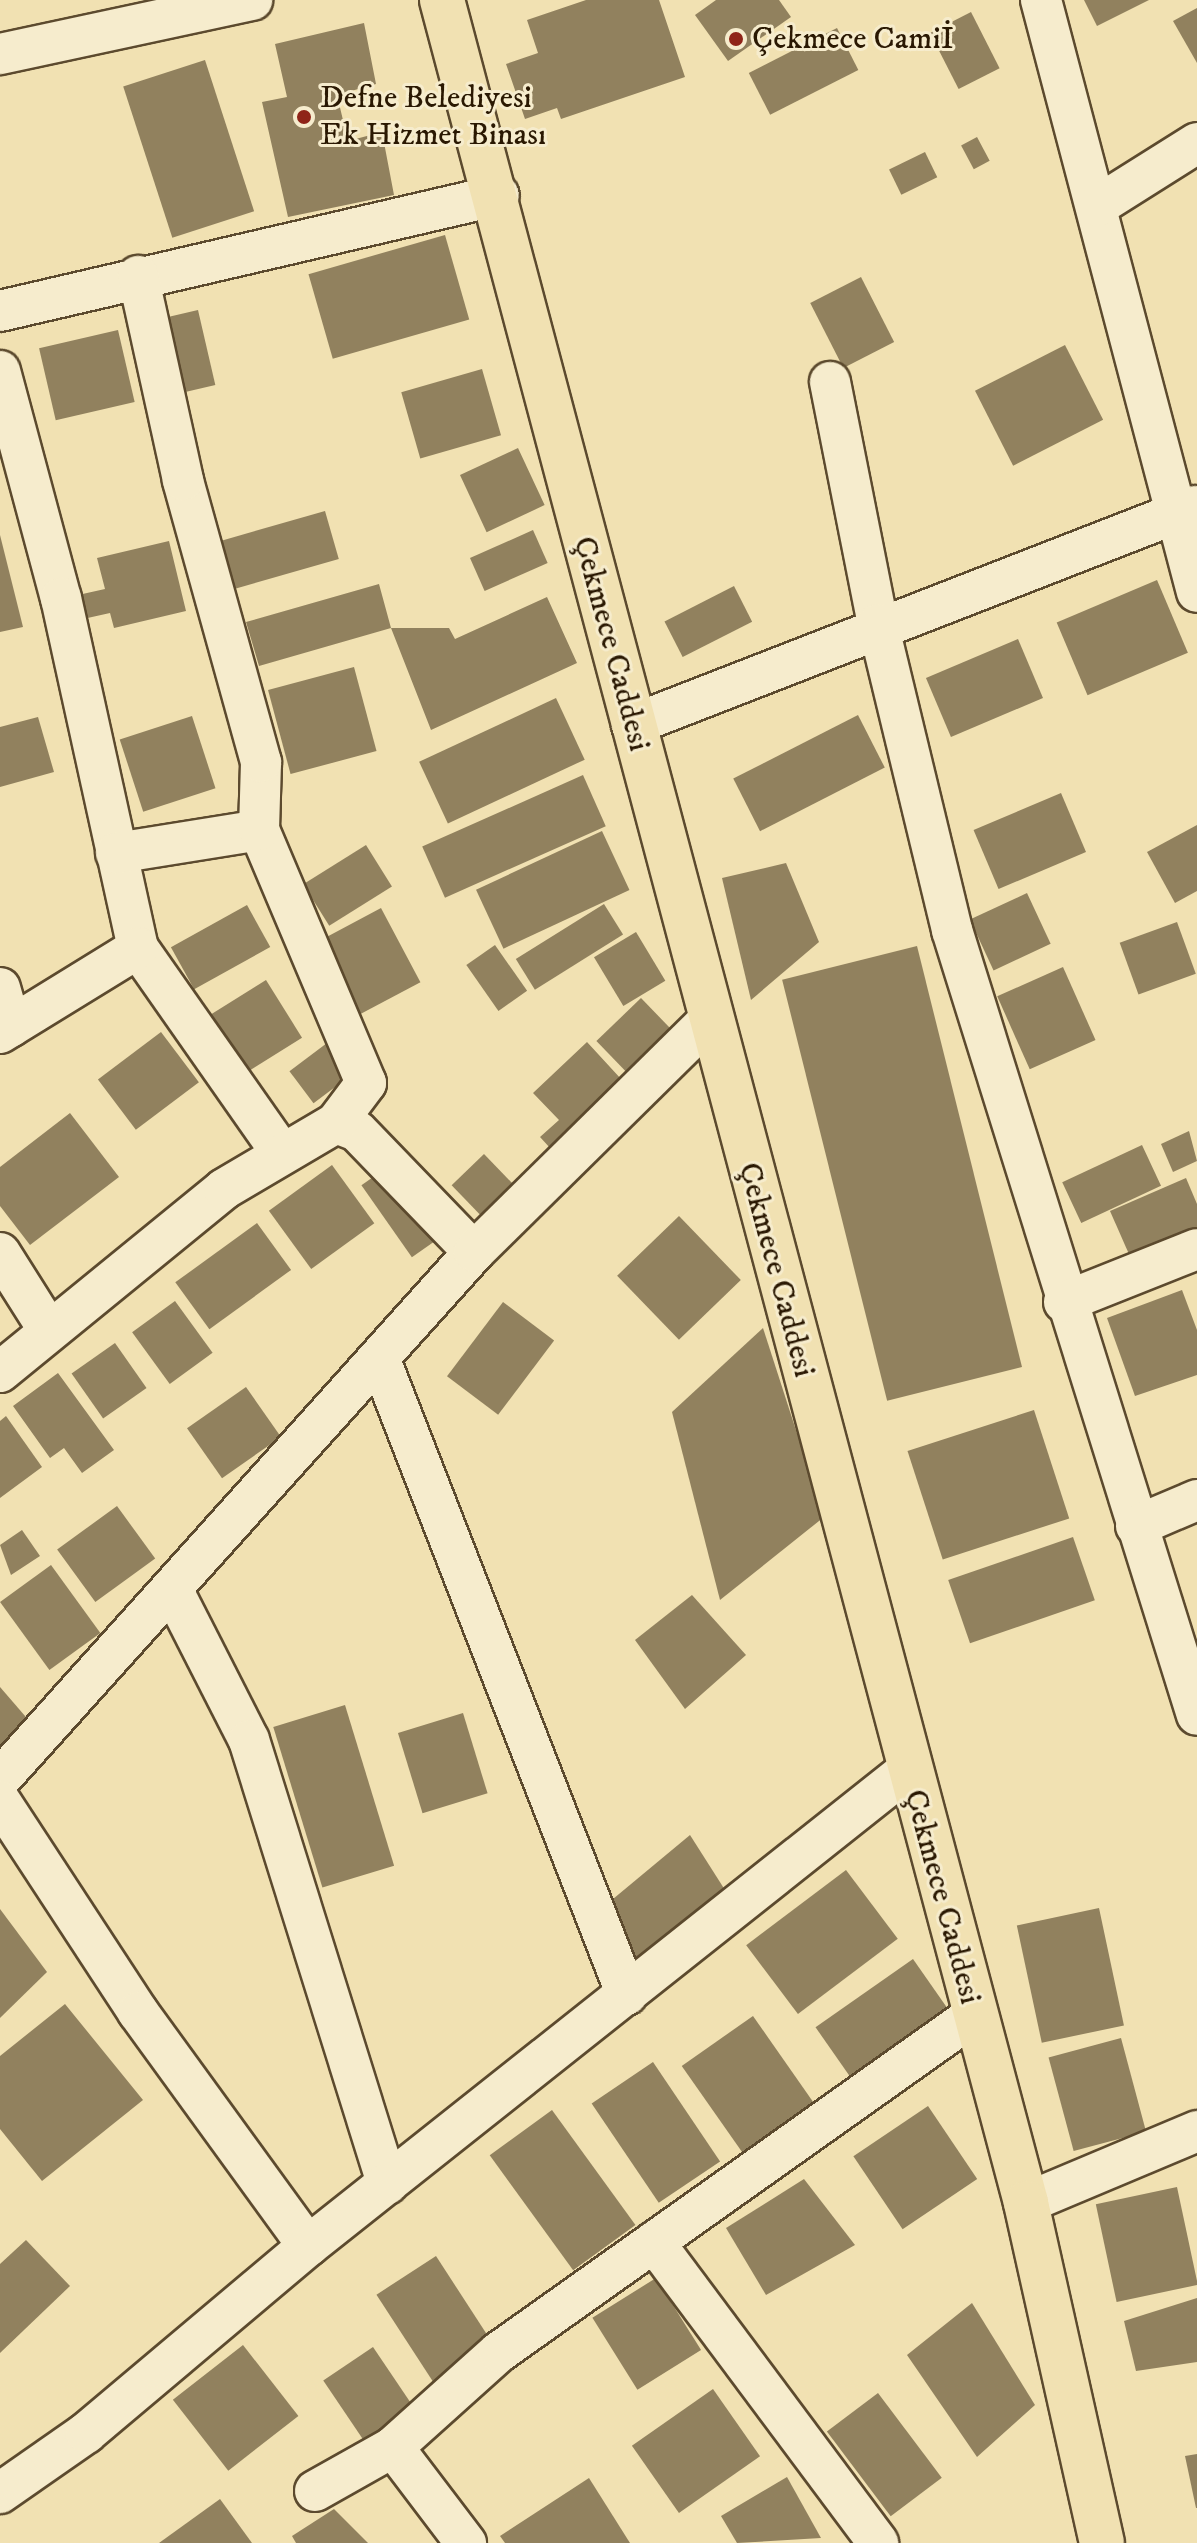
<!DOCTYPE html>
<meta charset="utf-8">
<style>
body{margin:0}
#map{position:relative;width:1197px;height:2543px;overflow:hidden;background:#f1e1b2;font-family:"IM FELL DW Pica",serif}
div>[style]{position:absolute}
.building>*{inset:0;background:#91815e;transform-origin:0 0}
.roads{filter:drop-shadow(2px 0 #5c4a2e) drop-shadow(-2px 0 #5c4a2e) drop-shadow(0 2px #5c4a2e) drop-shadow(0 -2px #5c4a2e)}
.minor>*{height:40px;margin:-20px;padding:0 20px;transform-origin:20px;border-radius:20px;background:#f6eccd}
.major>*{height:44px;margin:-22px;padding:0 22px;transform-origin:22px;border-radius:22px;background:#f1e1b2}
.dots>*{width:22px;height:22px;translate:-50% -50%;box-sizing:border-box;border:4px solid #f6eccd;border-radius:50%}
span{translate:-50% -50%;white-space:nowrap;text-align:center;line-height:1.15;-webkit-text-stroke:6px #f6eccd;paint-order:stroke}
.poi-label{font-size:32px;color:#2a1802}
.left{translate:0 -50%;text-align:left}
.street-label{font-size:32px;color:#2a1802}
</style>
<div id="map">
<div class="building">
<div style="clip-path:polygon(586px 0,659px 0,685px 77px,561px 119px,557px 108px,525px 119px,506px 64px,538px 53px,527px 20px)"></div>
<div style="clip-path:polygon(716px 0,779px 0,791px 17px,728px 61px,695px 15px)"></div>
<div style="clip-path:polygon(1084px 0,1149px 0,1097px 26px)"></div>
<div style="clip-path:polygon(1197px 8px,1197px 63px,1173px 21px)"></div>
<div style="left:971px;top:12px;width:63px;height:46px;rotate:63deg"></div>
<div style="clip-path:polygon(364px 23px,376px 84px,337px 95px,348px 141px,382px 132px,394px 195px,288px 217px,262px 102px,287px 97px,275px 44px)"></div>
<div style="left:837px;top:28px;width:47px;height:99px;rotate:63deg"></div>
<div style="left:205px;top:60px;width:159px;height:86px;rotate:72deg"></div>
<div style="left:977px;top:137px;width:27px;height:18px;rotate:62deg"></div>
<div style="left:925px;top:152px;width:28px;height:40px;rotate:64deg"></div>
<div style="left:445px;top:235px;width:88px;height:142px;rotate:74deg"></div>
<div style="left:861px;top:277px;width:73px;height:57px;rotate:63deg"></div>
<div style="left:198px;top:310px;width:77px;height:33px;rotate:77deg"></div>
<div style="left:118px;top:330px;width:74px;height:81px;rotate:77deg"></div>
<div style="left:1065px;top:345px;width:84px;height:101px;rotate:63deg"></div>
<div style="left:482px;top:369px;width:69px;height:84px;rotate:74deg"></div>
<div style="left:518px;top:448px;width:63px;height:64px;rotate:65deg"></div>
<div style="left:325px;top:511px;width:50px;height:115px;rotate:74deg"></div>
<div style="left:533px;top:530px;width:36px;height:69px;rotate:66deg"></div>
<div style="clip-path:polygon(0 535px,23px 627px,0 632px)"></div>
<div style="clip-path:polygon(169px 541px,186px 611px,114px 628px,110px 613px,83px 619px,78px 595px,105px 589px,97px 558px)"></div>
<div style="left:1157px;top:580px;width:79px;height:109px;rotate:67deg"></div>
<div style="clip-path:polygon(379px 584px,391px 628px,449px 628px,455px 639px,547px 597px,577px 663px,431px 730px,391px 628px,259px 666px,246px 622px)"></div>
<div style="left:734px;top:586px;width:40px;height:78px;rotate:63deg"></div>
<div style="left:1018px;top:639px;width:64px;height:100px;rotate:67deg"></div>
<div style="left:354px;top:667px;width:87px;height:89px;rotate:75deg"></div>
<div style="left:556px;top:698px;width:68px;height:151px;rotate:65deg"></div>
<div style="left:858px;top:715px;width:59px;height:140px;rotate:63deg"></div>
<div style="left:192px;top:716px;width:76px;height:76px;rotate:72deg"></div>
<div style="clip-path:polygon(38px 717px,54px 772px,0 787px,0 727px)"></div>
<div style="left:583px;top:775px;width:56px;height:176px;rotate:66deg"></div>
<div style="left:1061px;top:793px;width:64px;height:95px;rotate:67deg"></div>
<div style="clip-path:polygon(1197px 825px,1197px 891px,1175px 903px,1147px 852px)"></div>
<div style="left:602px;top:831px;width:65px;height:139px;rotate:65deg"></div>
<div style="left:366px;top:845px;width:49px;height:74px;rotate:58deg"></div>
<div style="clip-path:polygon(786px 863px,819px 942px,751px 1000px,722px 878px)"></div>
<div style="left:1027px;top:893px;width:56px;height:63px;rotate:65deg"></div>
<div style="left:604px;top:904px;width:36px;height:104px;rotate:58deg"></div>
<div style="left:247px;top:905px;width:48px;height:87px;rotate:61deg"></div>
<div style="left:381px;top:908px;width:84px;height:69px;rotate:62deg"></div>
<div style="left:1177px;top:922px;width:55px;height:61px;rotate:70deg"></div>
<div style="left:636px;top:932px;width:57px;height:49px;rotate:59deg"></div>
<div style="left:495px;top:945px;width:56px;height:35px;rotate:55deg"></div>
<div style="left:917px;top:946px;width:434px;height:139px;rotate:76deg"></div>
<div style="left:1063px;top:967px;width:80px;height:72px;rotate:66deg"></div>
<div style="left:266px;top:980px;width:68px;height:75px;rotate:58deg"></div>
<div style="left:641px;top:998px;width:57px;height:62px;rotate:46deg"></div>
<div style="left:161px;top:1032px;width:63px;height:79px;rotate:53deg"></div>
<div style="clip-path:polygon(587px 1042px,633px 1092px,561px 1160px,540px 1137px,559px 1120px,533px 1093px)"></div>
<div style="left:327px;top:1043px;width:40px;height:47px;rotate:53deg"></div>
<div style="clip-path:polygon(70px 1113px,119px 1177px,30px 1245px,0 1206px,0 1167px)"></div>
<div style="clip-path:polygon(1189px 1131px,1197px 1161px,1173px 1172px,1161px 1144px)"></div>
<div style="left:1142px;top:1145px;width:45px;height:88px;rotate:65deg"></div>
<div style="left:484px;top:1154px;width:50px;height:45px;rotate:46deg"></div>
<div style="left:332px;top:1165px;width:72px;height:78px;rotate:54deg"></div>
<div style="left:386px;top:1168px;width:88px;height:30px;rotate:55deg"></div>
<div style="clip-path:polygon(1186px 1178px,1197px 1204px,1197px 1232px,1132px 1261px,1110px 1211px)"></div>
<div style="left:679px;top:1216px;width:89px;height:86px;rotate:46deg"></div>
<div style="left:257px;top:1223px;width:58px;height:101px;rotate:54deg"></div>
<div style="clip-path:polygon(1182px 1290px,1197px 1330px,1197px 1375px,1135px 1396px,1107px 1318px)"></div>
<div style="left:175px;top:1301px;width:64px;height:53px;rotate:54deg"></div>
<div style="left:503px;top:1302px;width:64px;height:93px;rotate:37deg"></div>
<div style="clip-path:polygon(763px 1328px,824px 1517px,720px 1600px,672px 1412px)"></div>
<div style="left:115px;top:1343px;width:55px;height:53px;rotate:55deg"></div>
<div style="clip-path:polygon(58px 1373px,114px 1450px,82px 1473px,64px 1448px,50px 1458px,13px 1406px)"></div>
<div style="left:246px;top:1387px;width:61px;height:72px;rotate:55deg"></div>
<div style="left:1034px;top:1410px;width:114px;height:133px;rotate:72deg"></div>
<div style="clip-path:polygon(6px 1416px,42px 1467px,0 1498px,0 1421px)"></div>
<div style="left:117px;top:1506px;width:65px;height:74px;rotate:54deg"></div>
<div style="clip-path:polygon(22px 1530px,40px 1556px,11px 1575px,0 1545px)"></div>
<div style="left:1073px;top:1537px;width:67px;height:132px;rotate:71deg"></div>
<div style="left:51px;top:1565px;width:84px;height:63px;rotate:54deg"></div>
<div style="clip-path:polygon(692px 1595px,746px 1655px,685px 1709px,635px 1640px)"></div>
<div style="clip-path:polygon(0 1687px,38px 1731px,0 1766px)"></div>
<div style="left:345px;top:1705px;width:168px;height:75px;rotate:73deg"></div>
<div style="left:463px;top:1713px;width:84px;height:68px;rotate:73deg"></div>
<div style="clip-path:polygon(690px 1835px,725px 1890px,635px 1960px,613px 1899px)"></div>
<div style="left:846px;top:1870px;width:86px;height:125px;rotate:53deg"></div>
<div style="left:1099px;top:1908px;width:120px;height:84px;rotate:78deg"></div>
<div style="clip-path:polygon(0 1909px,47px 1972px,0 2018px)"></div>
<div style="left:913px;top:1959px;width:67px;height:119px;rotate:55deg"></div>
<div style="clip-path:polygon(65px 2004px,143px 2100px,42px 2181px,0 2129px,0 2056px)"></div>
<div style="left:753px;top:2016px;width:107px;height:87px;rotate:55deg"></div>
<div style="left:1121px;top:2038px;width:97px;height:75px;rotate:75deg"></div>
<div style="left:653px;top:2062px;width:120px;height:74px;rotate:56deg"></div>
<div style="left:928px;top:2106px;width:88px;height:90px;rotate:56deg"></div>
<div style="left:552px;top:2110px;width:142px;height:77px;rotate:54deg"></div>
<div style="clip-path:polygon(804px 2179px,855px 2245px,766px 2295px,726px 2228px)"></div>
<div style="left:1177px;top:2187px;width:100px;height:83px;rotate:78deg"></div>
<div style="clip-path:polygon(26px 2240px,70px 2286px,0 2353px,0 2264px)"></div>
<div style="left:436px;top:2256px;width:115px;height:71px;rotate:57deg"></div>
<div style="left:656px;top:2278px;width:85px;height:75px;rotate:58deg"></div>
<div style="clip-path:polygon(1197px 2298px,1197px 2362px,1136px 2371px,1124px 2321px)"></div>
<div style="clip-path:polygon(972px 2303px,1035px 2405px,977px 2457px,907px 2355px)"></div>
<div style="left:243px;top:2345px;width:90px;height:89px;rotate:52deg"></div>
<div style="left:373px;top:2347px;width:83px;height:60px;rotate:56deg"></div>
<div style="left:713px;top:2389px;width:82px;height:99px;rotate:55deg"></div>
<div style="left:878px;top:2393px;width:106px;height:64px;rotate:53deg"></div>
<div style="clip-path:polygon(1197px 2454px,1197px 2508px,1196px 2508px,1185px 2456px)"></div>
<div style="clip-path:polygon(787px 2477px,821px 2538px,737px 2543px,721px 2516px)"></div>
<div style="clip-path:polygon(589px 2478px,630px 2543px,505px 2543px,500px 2536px)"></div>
<div style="clip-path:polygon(220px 2499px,252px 2543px,159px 2543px)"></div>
<div style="clip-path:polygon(334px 2509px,368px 2543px,296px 2543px,292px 2536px)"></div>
</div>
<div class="roads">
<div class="minor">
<div style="left:1041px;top:0;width:612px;rotate:75.24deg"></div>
<div style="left:0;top:54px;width:258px;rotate:-12.1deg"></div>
<div style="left:1097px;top:206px;width:118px;rotate:-32.2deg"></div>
<div style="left:0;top:311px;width:512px;rotate:-13.09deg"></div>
<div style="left:0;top:371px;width:235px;rotate:75deg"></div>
<div style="left:61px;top:598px;width:358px;rotate:77.6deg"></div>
<div style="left:138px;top:948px;width:248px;rotate:55deg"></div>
<div style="left:830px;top:382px;width:247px;rotate:78.8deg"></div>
<div style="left:878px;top:624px;width:315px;rotate:76.4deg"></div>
<div style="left:952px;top:930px;width:822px;rotate:72.67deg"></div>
<div style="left:632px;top:725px;width:604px;rotate:-21.26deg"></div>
<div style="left:116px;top:853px;width:145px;rotate:-9.1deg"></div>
<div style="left:0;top:988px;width:40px;rotate:74deg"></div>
<div style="left:0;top:1033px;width:162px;rotate:-31.6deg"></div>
<div style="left:336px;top:1123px;width:22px;rotate:21deg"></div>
<div style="left:357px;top:1131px;width:168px;rotate:46deg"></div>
<div style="left:0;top:1253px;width:90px;rotate:57.7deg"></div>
<div style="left:1064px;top:1302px;width:143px;rotate:-21.7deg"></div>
<div style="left:380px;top:1360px;width:681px;rotate:68.75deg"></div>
<div style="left:0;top:1372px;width:289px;rotate:-39.2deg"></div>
<div style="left:224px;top:1189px;width:130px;rotate:-30.5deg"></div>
<div style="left:336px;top:1123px;width:50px;rotate:-53.1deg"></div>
<div style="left:366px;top:1083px;width:275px;rotate:-112.9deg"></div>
<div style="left:259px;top:830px;width:68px;rotate:-88.3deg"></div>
<div style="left:261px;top:762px;width:293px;rotate:-105.5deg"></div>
<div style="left:183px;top:480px;width:209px;rotate:-102.4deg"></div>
<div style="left:1136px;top:1526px;width:66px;rotate:-23.1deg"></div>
<div style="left:172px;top:1589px;width:169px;rotate:63deg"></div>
<div style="left:249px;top:1740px;width:465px;rotate:72.7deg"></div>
<div style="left:0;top:1779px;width:709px;rotate:-48.03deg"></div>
<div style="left:474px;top:1252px;width:332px;rotate:-44.6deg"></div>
<div style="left:0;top:1801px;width:252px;rotate:56.8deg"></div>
<div style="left:138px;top:2012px;width:289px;rotate:54deg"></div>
<div style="left:1026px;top:2203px;width:186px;rotate:-22.8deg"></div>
<div style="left:654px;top:2242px;width:375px;rotate:53.3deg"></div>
<div style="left:393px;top:2447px;width:121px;rotate:52.8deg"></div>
<div style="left:315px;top:2491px;width:90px;rotate:-29.4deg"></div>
<div style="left:393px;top:2447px;width:142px;rotate:-41.9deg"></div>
<div style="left:499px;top:2352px;width:582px;rotate:-35.35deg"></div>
<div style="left:0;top:2493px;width:105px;rotate:-34.9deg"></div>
<div style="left:86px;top:2433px;width:290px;rotate:-40.1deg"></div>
<div style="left:308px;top:2246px;width:766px;rotate:-38.43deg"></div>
</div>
<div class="major">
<div style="left:442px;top:0;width:2279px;rotate:75.15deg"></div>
<div style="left:1026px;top:2203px;width:348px;rotate:77.4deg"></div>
</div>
</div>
<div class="dots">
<div style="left:736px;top:39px;background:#8f2418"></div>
<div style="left:304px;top:117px;background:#8f2418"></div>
</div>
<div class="poi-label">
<span class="left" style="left:752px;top:39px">Çekmece Camiİ</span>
<span class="left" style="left:320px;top:117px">Defne Belediyesi<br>Ek Hizmet Binası</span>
</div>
<div class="street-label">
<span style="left:611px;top:644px;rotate:75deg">Çekmece Caddesi</span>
<span style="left:776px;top:1270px;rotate:75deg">Çekmece Caddesi</span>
<span style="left:942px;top:1897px;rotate:75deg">Çekmece Caddesi</span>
</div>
</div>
